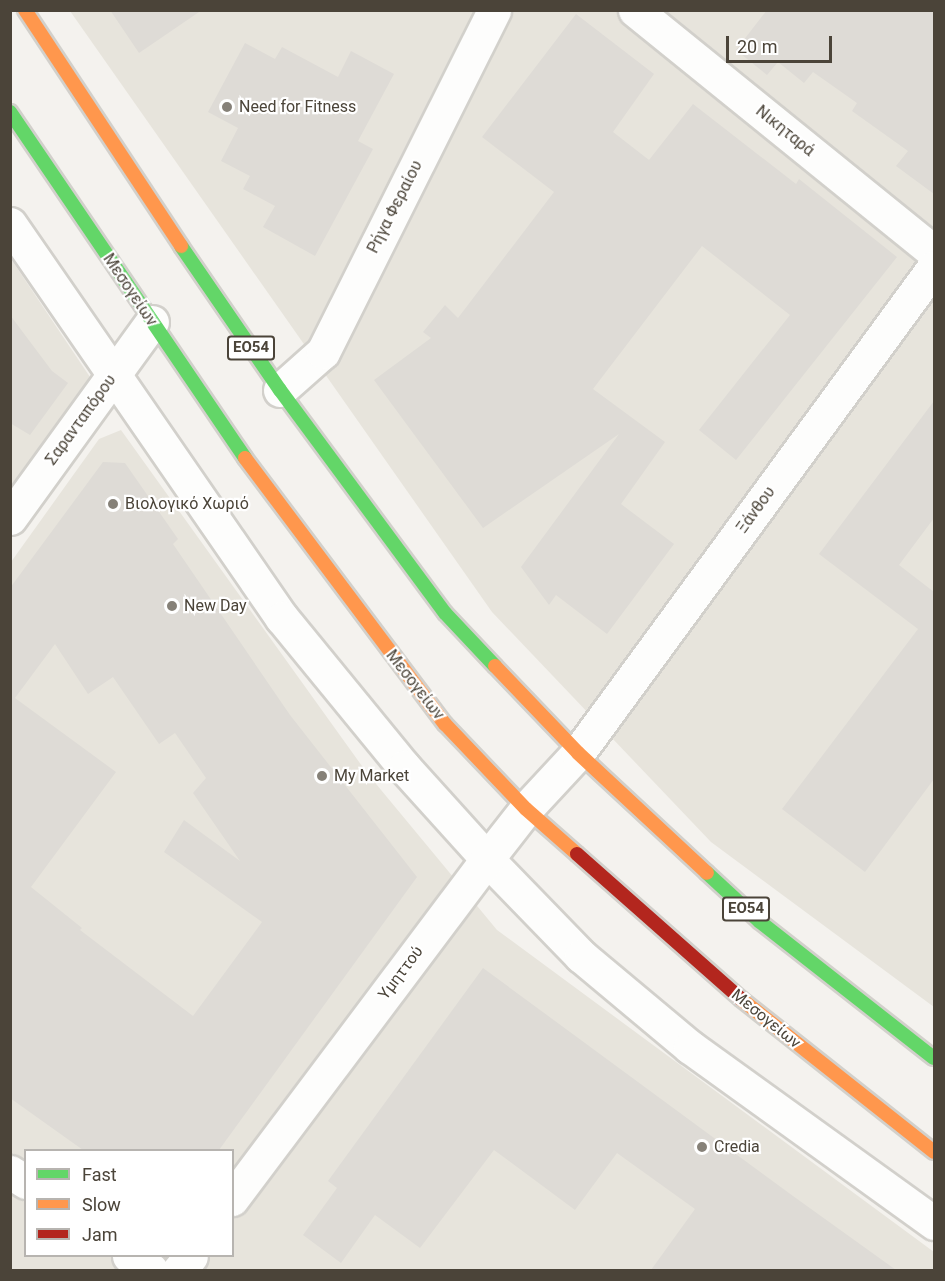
<!DOCTYPE html>
<meta charset="utf-8">
<style>
body{margin:0}
#map{position:relative;width:945px;height:1281px;overflow:hidden;background:#f4f2ee;font-family:Roboto,sans-serif}
div>[style]{position:absolute}
.residential>*{inset:0;background:#e7e4dc}
.building>*{inset:0;background:#dedbd6}
.roads{filter:drop-shadow(2px 0 #d2d0cb) drop-shadow(-2px 0 #d2d0cb) drop-shadow(0 2px #d2d0cb) drop-shadow(0 -2px #d2d0cb)}
.street>*{height:33px;margin:-16.5px;padding:0 16.5px;transform-origin:16.5px;border-radius:16.5px;background:#fdfdfc}
.fast>*{height:14px;margin:-7px;padding:0 7px;transform-origin:7px;border-radius:7px;background:#63d668}
.slow>*{height:14px;margin:-7px;padding:0 7px;transform-origin:7px;border-radius:7px;background:#ff974d}
.jam>*{height:14px;margin:-7px;padding:0 7px;transform-origin:7px;border-radius:7px;background:#b3261e}
.dots>*{width:16px;height:16px;translate:-50% -50%;box-sizing:border-box;border:3px solid #fff;border-radius:50%}
span{translate:-50% -50%;white-space:nowrap;text-align:center;line-height:1.15;-webkit-text-stroke:4.5px #fff;paint-order:stroke}
.shield-label span{padding:2px 4px;background:#fff;border:2px solid;border-radius:4px;-webkit-text-stroke-width:0}
.shield-label{font-size:15px;color:#4b4439;font-weight:700}
.poi-label{font-size:16px;color:#4b4439}
.left{translate:0 -50%;text-align:left}
.street-label{font-size:16px;color:#4b4439}
.frame{position:absolute;inset:0;border:12px solid #4b4439;pointer-events:none}
.legend{position:absolute;left:24px;top:1149px;width:210px;height:108px;box-sizing:border-box;background:#fff;border:2px solid #b7b4b0;margin:0;padding:8px 10px;list-style:none;font-size:18px;color:#4b4439}
.legend li{display:flex;align-items:center;gap:12px;height:30px}
.legend b{width:30px;border:2px solid #b7b4b0}
.scale{position:absolute;left:726px;top:36px;width:106px;height:27px;box-sizing:border-box;border:3px solid #4b4439;border-top:0;padding-left:8px;font-size:18px;line-height:21px;white-space:nowrap;color:#4b4439;-webkit-text-stroke:4px #fff;paint-order:stroke}
</style>
<div id="map">
<div class="residential">
<div style="clip-path:polygon(70px 11px,934px 11px,934px 1007px,711px 842px,492px 612px)"></div>
<div style="clip-path:polygon(11px 259px,90px 377px,11px 490px)"></div>
<div style="clip-path:polygon(evenodd,121px 430px,367px 773px,497px 930px,934px 1252px,934px 1270px,11px 1270px,11px 562px,99px 439px,121px 430px,26px 1150px,232px 1150px,232px 1256px,26px 1256px,26px 1150px)"></div>
</div>
<div class="building">
<div style="clip-path:polygon(110px 10px,202px 10px,139px 53px)"></div>
<div style="clip-path:polygon(767px 10px,934px 10px,934px 194px,896px 166px,908px 151px,852px 111px,857px 103px,813px 72px,804px 83px,778px 62px,767px 75px,736px 50px)"></div>
<div style="clip-path:polygon(576px 14px,654px 74px,613px 132px,649px 160px,693px 104px,796px 184px,799px 179px,897px 257px,736px 460px,699px 430px,790px 315px,702px 246px,593px 389px,665px 442px,621px 504px,674px 544px,607px 634px,556px 595px,549px 605px,521px 567px,619px 434px,483px 528px,374px 380px,431px 338px,423px 332px,445px 305px,458px 318px,554px 192px,482px 137px)"></div>
<div style="clip-path:polygon(245px 43px,275px 59px,282px 47px,338px 77px,351px 51px,394px 74px,358px 141px,373px 149px,315px 256px,263px 227px,275px 206px,243px 189px,250px 176px,221px 161px,238px 128px,208px 112px)"></div>
<div style="clip-path:polygon(10px 315px,52px 371px,68px 383px,30px 435px,10px 423px)"></div>
<div style="clip-path:polygon(934px 401px,934px 518px,899px 565px,934px 592px,934px 779px,865px 872px,782px 809px,918px 629px,819px 554px)"></div>
<div style="clip-path:polygon(evenodd,103px 462px,125px 463px,178px 539px,173px 544px,290px 715px,417px 877px,219px 1150px,83px 1150px,10px 1098px,10px 588px,103px 462px,55px 644px,88px 694px,113px 677px,159px 744px,175px 733px,206px 778px,193px 793px,240px 861px,184px 820px,164px 852px,262px 922px,193px 1016px,80px 930px,82px 928px,31px 887px,116px 772px,15px 698px,55px 644px)"></div>
<div style="clip-path:polygon(483px 968px,793px 1196px,896px 1270px,651px 1270px,695px 1209px,617px 1153px,575px 1210px,494px 1150px,420px 1248px,375px 1215px,341px 1263px,303px 1235px,337px 1188px,328px 1181px)"></div>
</div>
<div class="roads">
<div class="street">
<div style="left:635px;top:10px;width:385px;rotate:39deg"></div>
<div style="left:10px;top:224px;width:479px;rotate:55.4deg"></div>
<div style="left:282px;top:618px;width:193px;rotate:50.7deg"></div>
<div style="left:404px;top:767px;width:124px;rotate:47.9deg"></div>
<div style="left:487px;top:859px;width:135px;rotate:45.9deg"></div>
<div style="left:581px;top:956px;width:142px;rotate:39.9deg"></div>
<div style="left:690px;top:1047px;width:301px;rotate:35.8deg"></div>
<div style="left:280px;top:390px;width:57px;rotate:-41.5deg"></div>
<div style="left:323px;top:352px;width:382px;rotate:-63.4deg"></div>
<div style="left:10px;top:518px;width:242px;rotate:-54.1deg"></div>
<div style="left:10px;top:1172px;width:19px;rotate:32deg"></div>
<div style="left:232px;top:1199px;width:425px;rotate:-53.1deg"></div>
<div style="left:487px;top:859px;width:63px;rotate:-52deg"></div>
<div style="left:526px;top:809px;width:76px;rotate:-47.1deg"></div>
<div style="left:578px;top:753px;width:602px;rotate:-53.78deg"></div>
<div style="left:129px;top:1256px;width:26px;rotate:32deg"></div>
<div style="left:179px;top:1270px;width:18px;rotate:-49deg"></div>
</div>
<div class="fast">
<div style="left:10px;top:112px;width:418px;rotate:55.8deg"></div>
<div style="left:181px;top:246px;width:175px;rotate:55.5deg"></div>
<div style="left:280px;top:390px;width:277px;rotate:53.5deg"></div>
<div style="left:445px;top:613px;width:73px;rotate:46.7deg"></div>
<div style="left:707px;top:873px;width:71px;rotate:42.7deg"></div>
<div style="left:759px;top:921px;width:222px;rotate:38.1deg"></div>
</div>
<div class="slow">
<div style="left:25px;top:10px;width:283px;rotate:56.5deg"></div>
<div style="left:245px;top:458px;width:333px;rotate:53.1deg"></div>
<div style="left:445px;top:724px;width:117px;rotate:46.4deg"></div>
<div style="left:526px;top:809px;width:68px;rotate:41.4deg"></div>
<div style="left:495px;top:666px;width:120px;rotate:46.3deg"></div>
<div style="left:578px;top:753px;width:176px;rotate:42.9deg"></div>
<div style="left:741px;top:999px;width:246px;rotate:38.4deg"></div>
</div>
<div class="jam">
<div style="left:577px;top:854px;width:219px;rotate:41.5deg"></div>
</div>
</div>
<div class="dots">
<div style="left:227px;top:107px;background:#868178"></div>
<div style="left:113px;top:504px;background:#868178"></div>
<div style="left:172px;top:606px;background:#868178"></div>
<div style="left:322px;top:776px;background:#868178"></div>
<div style="left:702px;top:1147px;background:#868178"></div>
</div>
<div class="shield-label">
<span style="left:251px;top:348px">ΕΟ54</span>
<span style="left:746px;top:909px">ΕΟ54</span>
</div>
<div class="poi-label">
<span class="left" style="left:239px;top:107px">Need for Fitness</span>
<span class="left" style="left:125px;top:504px">Βιολογικό Χωριό</span>
<span class="left" style="left:184px;top:606px">New Day</span>
<span class="left" style="left:334px;top:776px">My Market</span>
<span class="left" style="left:714px;top:1147px">Credia</span>
</div>
<div class="street-label">
<span style="left:785px;top:131px;rotate:39deg">Νικηταρά</span>
<span style="left:395px;top:207px;rotate:-63deg">Ρήγα Φεραίου</span>
<span style="left:130px;top:290px;rotate:56deg">Μεσογείων</span>
<span style="left:81px;top:420px;rotate:-54deg">Σαρανταπόρου</span>
<span style="left:756px;top:510px;rotate:-54deg">Ξάνθου</span>
<span style="left:415px;top:685px;rotate:52deg">Μεσογείων</span>
<span style="left:401px;top:973px;rotate:-53deg">Υμηττού</span>
<span style="left:766px;top:1019px;rotate:39deg">Μεσογείων</span>
</div>
<div class="frame"></div>
<ul class="legend">
<li><b style="height:8px;background:#63d668"></b>Fast</li>
<li><b style="height:8px;background:#ff974d"></b>Slow</li>
<li><b style="height:8px;background:#b3261e"></b>Jam</li>
</ul>
<div class="scale">20 m</div>
</div>
